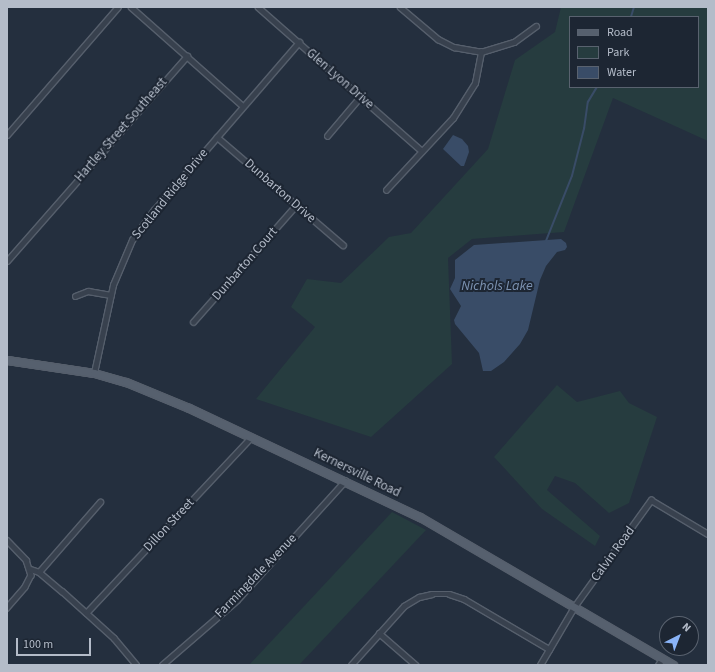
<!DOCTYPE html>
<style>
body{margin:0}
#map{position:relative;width:715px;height:672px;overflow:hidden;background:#242f3e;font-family:"Source Sans 3",sans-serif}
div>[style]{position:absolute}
.green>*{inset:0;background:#263c3f}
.water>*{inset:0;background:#394c67}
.stream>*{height:1.5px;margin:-0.75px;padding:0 0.75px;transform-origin:0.75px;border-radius:0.75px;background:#394c67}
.roads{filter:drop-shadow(1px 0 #565f6c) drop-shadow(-1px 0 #565f6c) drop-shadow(0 1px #565f6c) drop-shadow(0 -1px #565f6c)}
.minor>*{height:4.5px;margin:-2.25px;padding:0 2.25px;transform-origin:2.25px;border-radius:2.25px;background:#38414e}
.primary>*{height:7px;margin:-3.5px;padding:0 3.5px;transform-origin:3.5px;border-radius:3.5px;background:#56606e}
span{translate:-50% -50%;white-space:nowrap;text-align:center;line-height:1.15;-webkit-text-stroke:4px #1d2633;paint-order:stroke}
.street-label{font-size:13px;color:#b4bcc9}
.water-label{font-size:14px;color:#7c92b1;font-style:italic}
.frame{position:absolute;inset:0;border:8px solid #b4bcc9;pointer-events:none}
.legend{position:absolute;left:569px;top:16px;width:130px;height:72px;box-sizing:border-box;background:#1d2633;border:1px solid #59626f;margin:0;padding:5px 7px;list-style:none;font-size:12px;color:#b4bcc9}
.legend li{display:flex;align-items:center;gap:8px;height:20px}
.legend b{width:20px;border:1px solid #59626f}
.north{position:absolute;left:659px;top:616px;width:40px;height:40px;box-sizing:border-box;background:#1d2633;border:1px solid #59626f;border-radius:50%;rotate:42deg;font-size:11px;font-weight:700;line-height:16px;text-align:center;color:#b4bcc9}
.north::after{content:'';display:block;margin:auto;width:14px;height:18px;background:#8ab4f8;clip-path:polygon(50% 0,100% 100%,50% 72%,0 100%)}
.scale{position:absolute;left:16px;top:638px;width:75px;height:18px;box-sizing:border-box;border:2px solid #b4bcc9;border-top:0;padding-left:5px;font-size:12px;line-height:14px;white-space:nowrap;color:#b4bcc9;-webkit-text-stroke:3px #1d2633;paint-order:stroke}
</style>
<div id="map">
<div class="green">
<div style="clip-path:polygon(evenodd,561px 7px,708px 7px,708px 141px,613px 98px,564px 232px,472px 239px,448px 258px,452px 364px,371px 437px,256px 399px,315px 327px,291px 307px,307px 279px,341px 283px,389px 237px,411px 233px,488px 149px,515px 60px,555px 32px,561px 7px,570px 17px,698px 17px,698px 87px,570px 87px,570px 17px)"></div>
<div style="clip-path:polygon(557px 385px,577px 402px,620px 391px,629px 403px,657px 417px,629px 503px,609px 513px,575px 483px,555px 476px,547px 490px,600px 536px,595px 546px,542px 509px,494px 457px)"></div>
<div style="clip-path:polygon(392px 512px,426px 530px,299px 665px,249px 665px)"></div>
</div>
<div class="water">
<div style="clip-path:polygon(453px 135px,462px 139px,468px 146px,469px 152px,464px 166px,461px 166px,443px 149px)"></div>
<div style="clip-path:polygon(561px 239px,566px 243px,567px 247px,565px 250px,557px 252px,546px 266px,540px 280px,528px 330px,520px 344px,504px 362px,491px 371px,483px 371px,479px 353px,455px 324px,454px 320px,461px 306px,450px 289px,455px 278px,455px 260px,474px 245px)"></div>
</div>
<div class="stream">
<div style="left:631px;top:17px;width:10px;rotate:-73deg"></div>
<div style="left:546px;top:241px;width:70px;rotate:-68.2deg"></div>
<div style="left:572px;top:176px;width:49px;rotate:-75.7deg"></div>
<div style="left:584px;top:129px;width:27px;rotate:-82deg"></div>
<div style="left:588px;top:102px;width:17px;rotate:-59deg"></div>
</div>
<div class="roads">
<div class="minor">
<div style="left:131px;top:7px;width:149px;rotate:41.5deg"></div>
<div style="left:258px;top:7px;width:218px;rotate:41.3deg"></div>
<div style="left:400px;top:7px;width:50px;rotate:40.1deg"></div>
<div style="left:438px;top:39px;width:18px;rotate:27deg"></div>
<div style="left:454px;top:47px;width:27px;rotate:10deg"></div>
<div style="left:481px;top:52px;width:34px;rotate:-17deg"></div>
<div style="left:514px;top:42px;width:27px;rotate:-36deg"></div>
<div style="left:7px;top:135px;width:169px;rotate:-49.1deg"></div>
<div style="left:327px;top:136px;width:51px;rotate:-49.8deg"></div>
<div style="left:217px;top:137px;width:166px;rotate:40.6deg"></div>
<div style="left:386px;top:190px;width:98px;rotate:-47.1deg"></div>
<div style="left:453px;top:118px;width:41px;rotate:-57.8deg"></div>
<div style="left:475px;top:83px;width:32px;rotate:-79deg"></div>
<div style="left:7px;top:261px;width:273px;rotate:-48.7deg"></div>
<div style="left:75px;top:296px;width:14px;rotate:-21deg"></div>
<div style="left:88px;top:291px;width:23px;rotate:10deg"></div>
<div style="left:193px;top:322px;width:156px;rotate:-48.6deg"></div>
<div style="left:94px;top:373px;width:90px;rotate:-77.8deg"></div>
<div style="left:113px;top:285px;width:49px;rotate:-67.1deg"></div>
<div style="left:132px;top:240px;width:37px;rotate:-54deg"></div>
<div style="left:154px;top:210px;width:222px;rotate:-49.2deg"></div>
<div style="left:7px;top:540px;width:28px;rotate:46deg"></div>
<div style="left:26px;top:560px;width:16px;rotate:72deg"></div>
<div style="left:31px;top:575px;width:13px;rotate:117deg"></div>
<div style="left:25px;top:587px;width:28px;rotate:131deg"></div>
<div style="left:30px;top:569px;width:9px;rotate:18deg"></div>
<div style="left:39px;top:572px;width:30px;rotate:40deg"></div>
<div style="left:62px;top:591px;width:70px;rotate:42.1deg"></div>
<div style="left:114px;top:638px;width:35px;rotate:50deg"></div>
<div style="left:39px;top:572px;width:93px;rotate:-48.9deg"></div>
<div style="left:86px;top:613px;width:241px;rotate:-46.8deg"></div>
<div style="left:379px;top:633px;width:49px;rotate:40.9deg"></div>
<div style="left:162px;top:665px;width:99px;rotate:-40.9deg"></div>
<div style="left:237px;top:600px;width:161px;rotate:-47.8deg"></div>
<div style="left:351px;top:665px;width:79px;rotate:-48.1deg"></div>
<div style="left:404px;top:606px;width:17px;rotate:-31deg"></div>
<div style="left:419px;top:597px;width:13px;rotate:-13deg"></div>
<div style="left:432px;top:594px;width:17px"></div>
<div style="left:449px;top:594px;width:16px;rotate:18deg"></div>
<div style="left:464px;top:599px;width:99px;rotate:30.5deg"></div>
<div style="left:540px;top:665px;width:67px;rotate:-59.6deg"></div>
<div style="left:574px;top:607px;width:132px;rotate:-54.3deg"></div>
<div style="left:651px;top:500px;width:66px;rotate:30.8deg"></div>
<div style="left:658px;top:665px;width:7px;rotate:-56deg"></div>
</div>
<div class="primary">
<div style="left:7px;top:360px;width:88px;rotate:8.5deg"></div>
<div style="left:94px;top:373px;width:33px;rotate:16deg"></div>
<div style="left:126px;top:382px;width:68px;rotate:22.4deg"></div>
<div style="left:189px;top:408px;width:255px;rotate:25.3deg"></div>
<div style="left:420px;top:517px;width:293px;rotate:30.3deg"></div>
</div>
</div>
<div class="street-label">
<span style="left:340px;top:79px;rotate:41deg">Glen Lyon Drive</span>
<span style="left:121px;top:130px;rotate:-49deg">Hartley Street Southeast</span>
<span style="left:280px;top:191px;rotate:41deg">Dunbarton Drive</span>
<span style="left:170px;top:194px;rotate:-51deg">Scotland Ridge Drive</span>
<span style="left:245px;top:264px;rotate:-49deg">Dunbarton Court</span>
<span style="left:357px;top:473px;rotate:26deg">Kernersville Road</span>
<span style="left:169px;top:525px;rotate:-47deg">Dillon Street</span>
<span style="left:613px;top:554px;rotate:-54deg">Calvin Road</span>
<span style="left:256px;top:576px;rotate:-46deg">Farmingdale Avenue</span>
</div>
<div class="water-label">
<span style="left:497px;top:286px">Nichols Lake</span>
</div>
<div class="frame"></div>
<ul class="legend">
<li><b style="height:5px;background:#56606e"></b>Road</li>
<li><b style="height:11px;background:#263c3f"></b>Park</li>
<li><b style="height:11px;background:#394c67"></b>Water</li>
</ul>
<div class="north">N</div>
<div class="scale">100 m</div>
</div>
